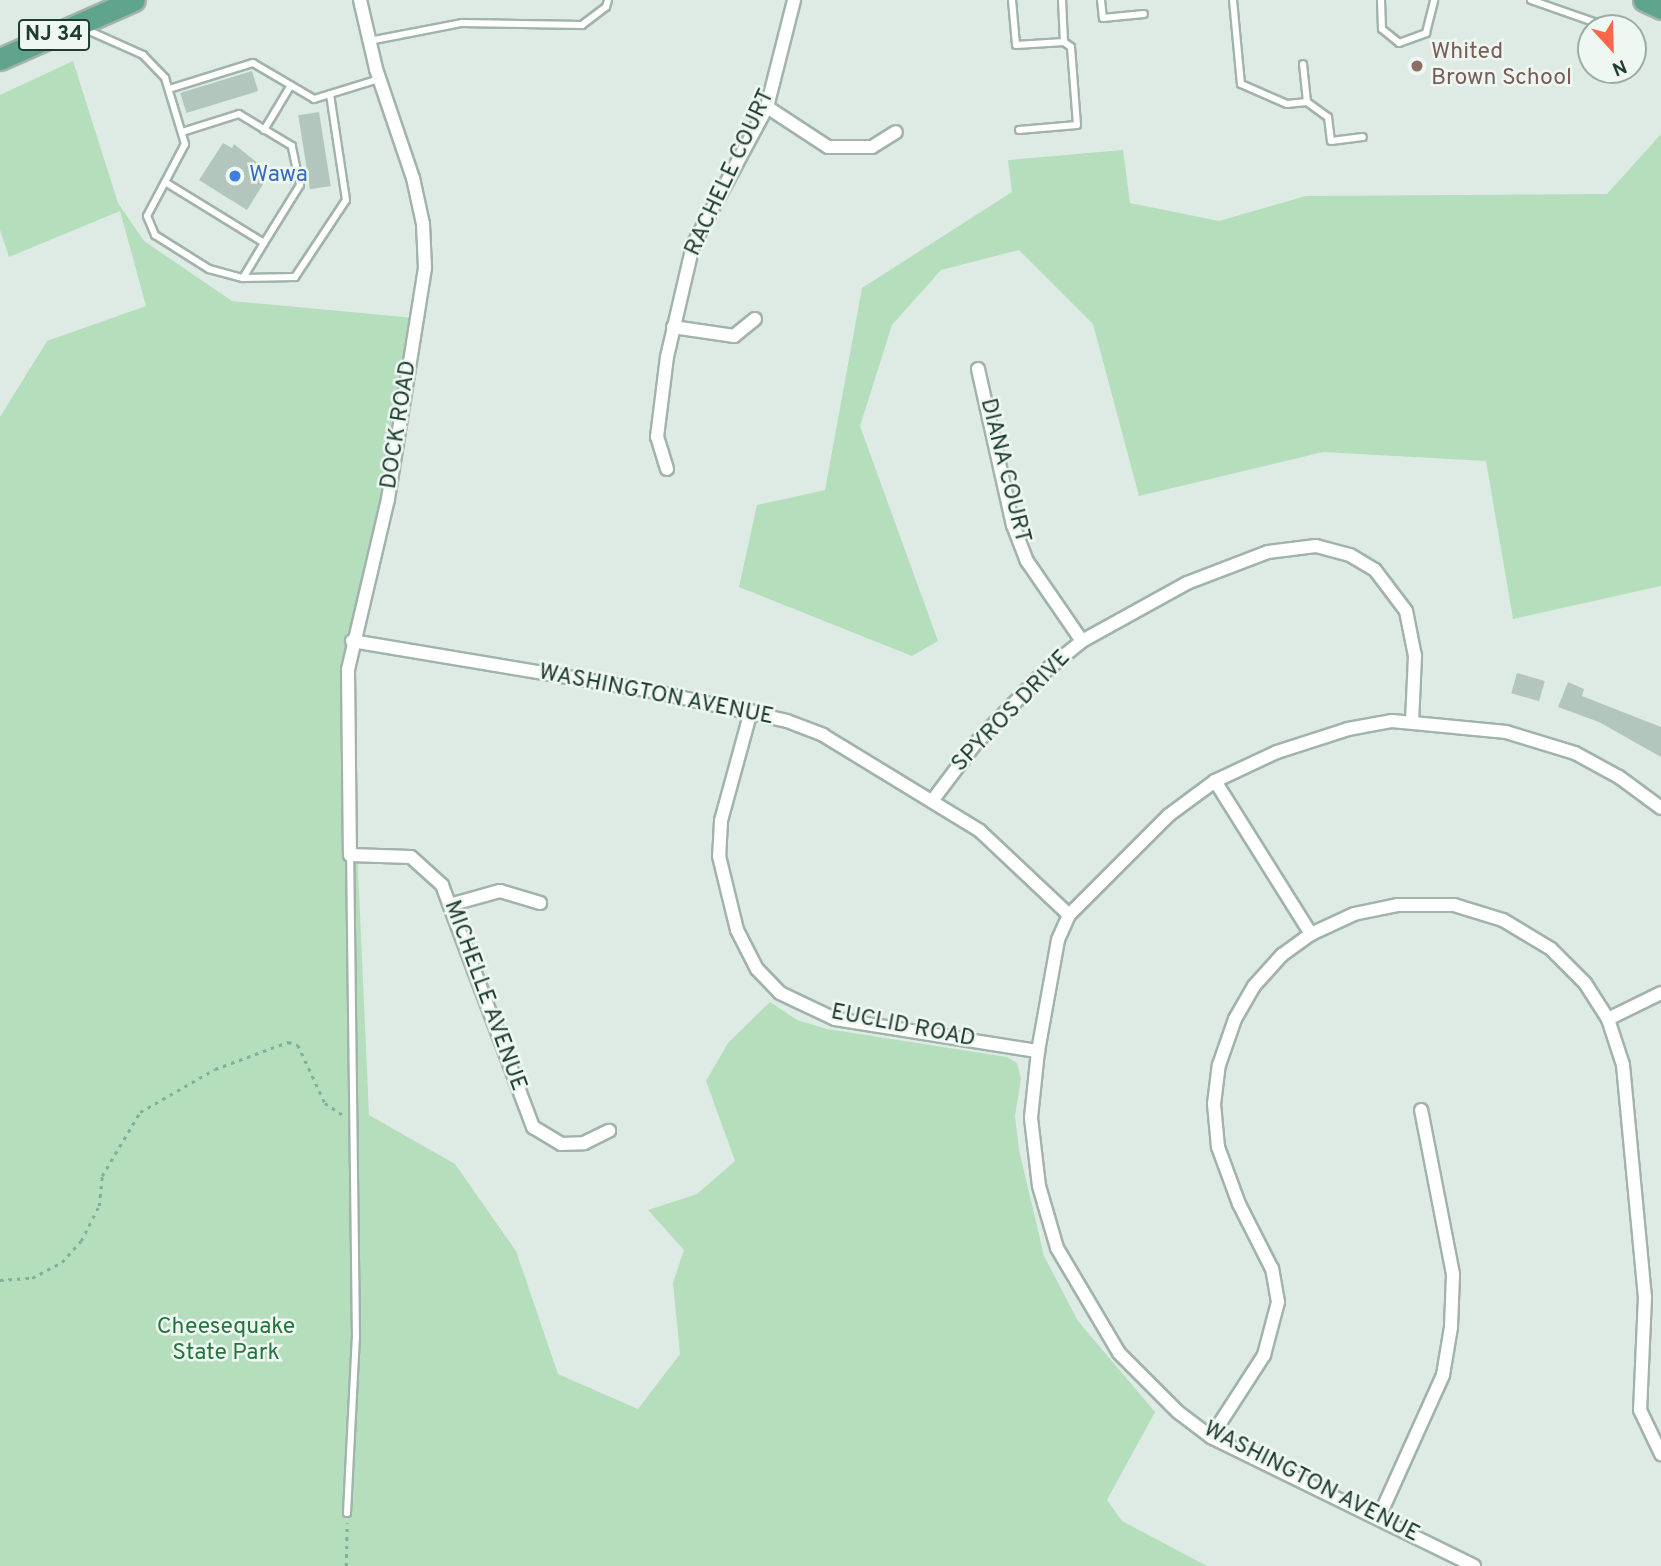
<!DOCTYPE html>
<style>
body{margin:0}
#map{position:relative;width:1661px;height:1566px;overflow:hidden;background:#deebe4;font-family:Overpass,sans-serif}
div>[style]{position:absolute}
.green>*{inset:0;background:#b5debd}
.building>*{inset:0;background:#b3c6bd;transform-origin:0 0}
.path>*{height:2.5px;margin-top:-1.25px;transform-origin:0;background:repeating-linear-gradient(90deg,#7cb19c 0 3.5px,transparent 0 8.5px)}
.roads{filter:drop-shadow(2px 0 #a1b3ab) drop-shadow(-2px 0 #a1b3ab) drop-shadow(0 2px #a1b3ab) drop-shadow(0 -2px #a1b3ab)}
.service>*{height:6px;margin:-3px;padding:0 3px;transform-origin:3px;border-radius:3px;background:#fff}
.minor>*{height:12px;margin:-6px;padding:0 6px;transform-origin:6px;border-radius:6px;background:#fff}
.primary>*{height:21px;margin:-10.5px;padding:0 10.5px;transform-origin:10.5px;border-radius:10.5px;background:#5fa48d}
.dots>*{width:19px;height:19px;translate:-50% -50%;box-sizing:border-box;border:4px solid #eff7f2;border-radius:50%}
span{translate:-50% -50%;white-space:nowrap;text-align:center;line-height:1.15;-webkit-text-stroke:5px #eff7f2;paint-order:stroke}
.shield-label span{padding:2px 5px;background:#eff7f2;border:2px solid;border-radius:5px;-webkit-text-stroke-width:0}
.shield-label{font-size:21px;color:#1e3c31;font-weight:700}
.education-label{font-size:23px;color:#785e54}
.left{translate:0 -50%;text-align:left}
.street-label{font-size:23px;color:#1e3c31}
.shop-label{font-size:23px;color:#366cbe}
.park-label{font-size:23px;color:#26753e}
.north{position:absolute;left:1577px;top:14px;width:70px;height:70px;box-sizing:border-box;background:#eff7f2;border:2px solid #9baca5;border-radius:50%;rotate:158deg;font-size:19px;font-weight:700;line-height:28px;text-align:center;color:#1e3c31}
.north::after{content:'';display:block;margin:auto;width:24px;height:32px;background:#fc674b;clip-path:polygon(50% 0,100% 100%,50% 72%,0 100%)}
</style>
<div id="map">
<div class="green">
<div style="clip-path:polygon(73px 61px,118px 203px,144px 241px,232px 301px,415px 318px,350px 691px,369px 1115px,455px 1164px,516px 1251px,558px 1374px,638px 1409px,680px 1354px,673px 1283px,684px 1250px,648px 1210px,697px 1194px,735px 1161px,706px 1081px,728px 1043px,770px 1002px,797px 1020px,827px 1029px,1007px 1057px,1017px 1063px,1021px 1079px,1015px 1116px,1019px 1150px,1044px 1256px,1078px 1321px,1155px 1412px,1107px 1500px,1122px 1521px,1207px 1566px,0 1566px,0 417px,47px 341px,146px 306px,120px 211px,9px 257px,0 230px,0 95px)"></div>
<div style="clip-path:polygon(1661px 134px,1661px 586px,1513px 619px,1486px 461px,1323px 452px,1139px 496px,1093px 324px,1019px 250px,941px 270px,892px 325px,860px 426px,938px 641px,912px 656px,739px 587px,757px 505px,825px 490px,862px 288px,1012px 192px,1008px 160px,1123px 150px,1130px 203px,1219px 221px,1306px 196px,1607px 194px)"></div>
</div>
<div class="building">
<div style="left:252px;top:71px;width:21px;height:75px;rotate:73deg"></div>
<div style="left:319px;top:112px;width:75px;height:21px;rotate:81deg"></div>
<div style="clip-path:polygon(223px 143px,232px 148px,234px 144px,270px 173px,247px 210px,199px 180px)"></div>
<div style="left:1517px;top:673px;width:29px;height:21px;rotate:16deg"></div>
<div style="clip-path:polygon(1568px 682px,1584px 689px,1582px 696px,1661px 727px,1661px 757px,1599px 722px,1558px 707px)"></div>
</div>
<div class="path">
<div style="left:0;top:1280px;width:32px;rotate:-4deg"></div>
<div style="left:32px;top:1278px;width:34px;rotate:-28deg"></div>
<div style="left:62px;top:1262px;width:28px;rotate:-48deg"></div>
<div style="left:81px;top:1241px;width:39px;rotate:-63deg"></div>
<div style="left:99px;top:1206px;width:30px;rotate:-84deg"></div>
<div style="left:102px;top:1176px;width:74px;rotate:-59.3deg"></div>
<div style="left:140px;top:1112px;width:86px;rotate:-29.8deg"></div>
<div style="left:215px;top:1069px;width:78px;rotate:-20.3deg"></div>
<div style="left:288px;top:1042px;width:10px;rotate:17deg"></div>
<div style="left:298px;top:1045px;width:64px;rotate:65deg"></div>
<div style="left:325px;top:1103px;width:23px;rotate:34deg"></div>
<div style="left:346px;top:1566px;width:43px;rotate:-88.7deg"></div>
</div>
<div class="roads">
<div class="service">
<div style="left:1012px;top:0;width:45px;rotate:84.9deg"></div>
<div style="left:1016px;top:45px;width:48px;rotate:-3.6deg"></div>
<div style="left:1064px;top:42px;width:42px;rotate:-92.7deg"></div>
<div style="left:1101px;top:0;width:18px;rotate:84deg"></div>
<div style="left:1103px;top:18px;width:41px;rotate:-5.6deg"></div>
<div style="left:1233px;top:0;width:84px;rotate:84.6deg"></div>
<div style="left:1241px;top:84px;width:50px;rotate:23.5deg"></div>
<div style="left:1287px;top:104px;width:20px;rotate:-6deg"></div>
<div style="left:1307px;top:102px;width:38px;rotate:-96deg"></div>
<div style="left:1381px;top:0;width:29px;rotate:88deg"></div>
<div style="left:1382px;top:29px;width:22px;rotate:39deg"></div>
<div style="left:1399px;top:43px;width:29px;rotate:-20deg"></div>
<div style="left:1426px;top:33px;width:34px;rotate:-76deg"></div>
<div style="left:1531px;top:0;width:85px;rotate:19.3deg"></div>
<div style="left:85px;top:29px;width:64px;rotate:24.1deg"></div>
<div style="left:143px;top:55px;width:32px;rotate:46deg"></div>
<div style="left:165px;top:78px;width:69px;rotate:73.1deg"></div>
<div style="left:185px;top:144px;width:43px;rotate:117.8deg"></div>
<div style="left:165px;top:182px;width:116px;rotate:31.6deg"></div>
<div style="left:264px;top:243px;width:68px;rotate:-58.2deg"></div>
<div style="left:300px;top:185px;width:40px;rotate:-102deg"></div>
<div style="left:292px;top:146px;width:62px;rotate:-148.9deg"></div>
<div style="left:239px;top:114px;width:60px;rotate:162.5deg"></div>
<div style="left:369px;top:41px;width:95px;rotate:-11deg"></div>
<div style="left:462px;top:23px;width:120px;rotate:1deg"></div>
<div style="left:582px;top:25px;width:30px;rotate:-37deg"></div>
<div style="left:606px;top:7px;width:7px;rotate:-74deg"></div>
<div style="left:169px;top:89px;width:88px;rotate:-17.2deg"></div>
<div style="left:253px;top:63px;width:71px;rotate:30.5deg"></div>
<div style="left:314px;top:99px;width:68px;rotate:-17.1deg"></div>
<div style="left:1307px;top:102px;width:26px;rotate:36deg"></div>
<div style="left:1328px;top:117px;width:24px;rotate:83deg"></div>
<div style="left:1331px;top:141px;width:32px;rotate:-7deg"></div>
<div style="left:264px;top:130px;width:52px;rotate:-59deg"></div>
<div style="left:1019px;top:130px;width:58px;rotate:-4.9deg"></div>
<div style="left:1077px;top:125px;width:78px;rotate:-94.4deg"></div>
<div style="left:1071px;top:47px;width:9px;rotate:-144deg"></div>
<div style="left:165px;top:182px;width:38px;rotate:118deg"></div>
<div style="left:147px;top:216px;width:21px;rotate:67deg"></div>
<div style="left:155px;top:235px;width:64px;rotate:32.2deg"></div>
<div style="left:209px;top:269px;width:35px;rotate:15deg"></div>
<div style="left:264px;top:243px;width:41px;rotate:121deg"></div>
<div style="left:243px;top:278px;width:52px;rotate:-1.1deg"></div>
<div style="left:295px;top:277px;width:92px;rotate:-56.5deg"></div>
<div style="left:346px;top:200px;width:107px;rotate:-98.6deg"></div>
<div style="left:347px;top:1513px;width:175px;rotate:-87.1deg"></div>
<div style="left:356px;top:1338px;width:483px;rotate:-90.7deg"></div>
</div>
<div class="minor">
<div style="left:360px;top:0;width:71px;rotate:76.9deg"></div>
<div style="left:376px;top:69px;width:115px;rotate:71.3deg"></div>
<div style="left:413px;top:178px;width:47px;rotate:77.7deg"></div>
<div style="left:423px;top:224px;width:44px;rotate:87.4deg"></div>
<div style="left:425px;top:268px;width:234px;rotate:99.1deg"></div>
<div style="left:388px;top:499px;width:175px;rotate:103.2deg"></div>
<div style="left:348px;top:669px;width:186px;rotate:89.4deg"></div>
<div style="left:350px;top:855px;width:61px;rotate:1.9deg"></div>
<div style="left:411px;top:857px;width:42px;rotate:42.1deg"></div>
<div style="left:442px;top:885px;width:259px;rotate:69.4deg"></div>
<div style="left:533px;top:1127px;width:33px;rotate:31deg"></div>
<div style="left:561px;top:1144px;width:23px;rotate:-2deg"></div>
<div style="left:584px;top:1143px;width:28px;rotate:-26deg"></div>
<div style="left:767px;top:107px;width:73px;rotate:33.3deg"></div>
<div style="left:828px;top:147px;width:44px"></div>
<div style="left:872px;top:147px;width:28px;rotate:-32deg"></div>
<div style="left:673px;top:327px;width:62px;rotate:8.4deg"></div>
<div style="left:734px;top:336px;width:27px;rotate:-39deg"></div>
<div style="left:978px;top:369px;width:160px;rotate:77.4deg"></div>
<div style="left:1013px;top:525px;width:39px;rotate:69deg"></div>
<div style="left:1027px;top:561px;width:97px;rotate:55.5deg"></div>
<div style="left:667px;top:469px;width:34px;rotate:-107deg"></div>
<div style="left:657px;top:437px;width:81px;rotate:-82.9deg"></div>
<div style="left:667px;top:357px;width:115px;rotate:-76.9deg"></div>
<div style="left:693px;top:245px;width:157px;rotate:-61.8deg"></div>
<div style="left:767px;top:107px;width:110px;rotate:-75.8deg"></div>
<div style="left:352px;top:641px;width:304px;rotate:9.5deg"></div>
<div style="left:652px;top:691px;width:138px;rotate:12.5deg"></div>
<div style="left:787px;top:721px;width:39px;rotate:21deg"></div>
<div style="left:823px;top:735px;width:184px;rotate:31.4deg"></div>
<div style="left:980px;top:831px;width:122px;rotate:43.3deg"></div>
<div style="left:1069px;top:915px;width:27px;rotate:114deg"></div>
<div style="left:1058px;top:940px;width:113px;rotate:100.2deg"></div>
<div style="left:1038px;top:1051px;width:67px;rotate:96deg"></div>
<div style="left:1031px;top:1118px;width:68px;rotate:83.3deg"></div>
<div style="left:1039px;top:1186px;width:65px;rotate:73.8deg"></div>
<div style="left:1057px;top:1248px;width:122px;rotate:59.4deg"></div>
<div style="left:1119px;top:1353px;width:83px;rotate:45deg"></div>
<div style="left:1178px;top:1412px;width:41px;rotate:37.1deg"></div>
<div style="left:1211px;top:1437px;width:293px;rotate:26.1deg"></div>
<div style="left:751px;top:711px;width:114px;rotate:105.3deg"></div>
<div style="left:721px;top:821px;width:35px;rotate:93deg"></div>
<div style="left:719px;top:856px;width:76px;rotate:76.3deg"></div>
<div style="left:737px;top:930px;width:44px;rotate:62.9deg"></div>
<div style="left:757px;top:969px;width:33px;rotate:46deg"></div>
<div style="left:780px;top:993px;width:61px;rotate:25.3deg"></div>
<div style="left:835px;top:1019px;width:206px;rotate:9deg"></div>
<div style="left:1215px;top:781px;width:181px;rotate:57.9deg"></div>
<div style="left:932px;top:801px;width:71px;rotate:-53deg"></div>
<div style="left:975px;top:744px;width:100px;rotate:-46.2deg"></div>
<div style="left:1044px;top:672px;width:49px;rotate:-39.2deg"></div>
<div style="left:1082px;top:641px;width:120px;rotate:-28.9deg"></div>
<div style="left:1187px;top:583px;width:87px;rotate:-20.9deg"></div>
<div style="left:1268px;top:552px;width:48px;rotate:-7.1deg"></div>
<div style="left:1316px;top:546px;width:35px;rotate:15deg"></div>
<div style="left:1350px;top:555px;width:29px;rotate:31deg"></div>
<div style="left:1375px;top:570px;width:51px;rotate:52.9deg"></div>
<div style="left:1406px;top:611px;width:46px;rotate:78.7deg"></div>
<div style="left:1415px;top:656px;width:66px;rotate:92.6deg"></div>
<div style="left:453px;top:904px;width:49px;rotate:-15.5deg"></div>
<div style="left:500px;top:891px;width:42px;rotate:16.7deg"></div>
<div style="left:1069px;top:915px;width:141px;rotate:-45deg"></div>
<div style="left:1169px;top:815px;width:57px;rotate:-36.5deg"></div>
<div style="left:1215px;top:781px;width:68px;rotate:-25.1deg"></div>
<div style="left:1277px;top:752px;width:75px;rotate:-17.9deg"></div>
<div style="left:1348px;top:729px;width:45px;rotate:-10.3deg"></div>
<div style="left:1392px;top:721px;width:115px;rotate:5.5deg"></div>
<div style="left:1506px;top:732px;width:72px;rotate:16.9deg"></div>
<div style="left:1575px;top:753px;width:50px;rotate:28.6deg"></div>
<div style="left:1619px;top:777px;width:52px;rotate:36.4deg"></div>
<div style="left:1608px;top:1019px;width:59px;rotate:-26.1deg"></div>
<div style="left:1211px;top:1437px;width:98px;rotate:-57.1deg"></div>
<div style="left:1264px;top:1355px;width:55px;rotate:-75.2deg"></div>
<div style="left:1278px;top:1302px;width:34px;rotate:-100deg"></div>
<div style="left:1272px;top:1269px;width:73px;rotate:-116.9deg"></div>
<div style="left:1239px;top:1204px;width:61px;rotate:-110.2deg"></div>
<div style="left:1218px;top:1147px;width:43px;rotate:-95.3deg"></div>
<div style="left:1214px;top:1104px;width:39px;rotate:-83deg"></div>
<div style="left:1219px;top:1065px;width:49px;rotate:-70.8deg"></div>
<div style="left:1235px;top:1019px;width:38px;rotate:-60deg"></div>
<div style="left:1254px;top:986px;width:42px;rotate:-47.9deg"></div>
<div style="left:1282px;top:955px;width:36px;rotate:-36deg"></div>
<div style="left:1311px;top:934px;width:47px;rotate:-24.9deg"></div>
<div style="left:1354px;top:914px;width:44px;rotate:-11.8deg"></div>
<div style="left:1397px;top:905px;width:57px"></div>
<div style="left:1454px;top:905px;width:51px;rotate:17deg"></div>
<div style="left:1503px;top:920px;width:56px;rotate:31.1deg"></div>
<div style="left:1551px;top:949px;width:48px;rotate:45deg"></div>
<div style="left:1585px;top:983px;width:43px;rotate:57.4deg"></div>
<div style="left:1608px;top:1019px;width:48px;rotate:71.9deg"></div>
<div style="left:1623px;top:1065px;width:233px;rotate:84.6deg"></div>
<div style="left:1645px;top:1297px;width:113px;rotate:92.5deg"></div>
<div style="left:1640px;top:1410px;width:49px;rotate:64.5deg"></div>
<div style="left:1379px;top:1517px;width:156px;rotate:-65.7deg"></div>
<div style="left:1443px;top:1375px;width:49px;rotate:-80.5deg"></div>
<div style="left:1451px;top:1327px;width:53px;rotate:-87.8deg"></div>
<div style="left:1453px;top:1274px;width:167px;rotate:-101deg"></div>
</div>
<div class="primary">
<div style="left:1644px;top:0;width:19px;rotate:25deg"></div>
<div style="left:0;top:59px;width:146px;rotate:-23.8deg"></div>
</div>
</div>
<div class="dots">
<div style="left:1417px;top:66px;background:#8d6e63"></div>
<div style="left:235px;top:176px;background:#3f7fe0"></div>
</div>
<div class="shield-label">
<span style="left:54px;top:35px">NJ 34</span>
</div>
<div class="education-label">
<span class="left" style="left:1431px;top:66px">Whited<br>Brown School</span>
</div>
<div class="street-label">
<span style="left:731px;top:173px;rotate:-65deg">RACHELE COURT</span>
<span style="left:400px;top:425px;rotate:-81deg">DOCK ROAD</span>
<span style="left:1004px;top:471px;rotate:76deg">DIANA COURT</span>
<span style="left:656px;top:696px;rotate:11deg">WASHINGTON AVENUE</span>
<span style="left:1012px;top:712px;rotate:-46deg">SPYROS DRIVE</span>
<span style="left:484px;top:996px;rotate:70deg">MICHELLE AVENUE</span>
<span style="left:903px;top:1027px;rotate:11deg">EUCLID ROAD</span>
<span style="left:1311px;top:1483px;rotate:27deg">WASHINGTON AVENUE</span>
</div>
<div class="shop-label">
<span class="left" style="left:249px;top:176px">Wawa</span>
</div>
<div class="park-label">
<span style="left:226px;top:1341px">Cheesequake<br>State Park</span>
</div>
<div class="north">N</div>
</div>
